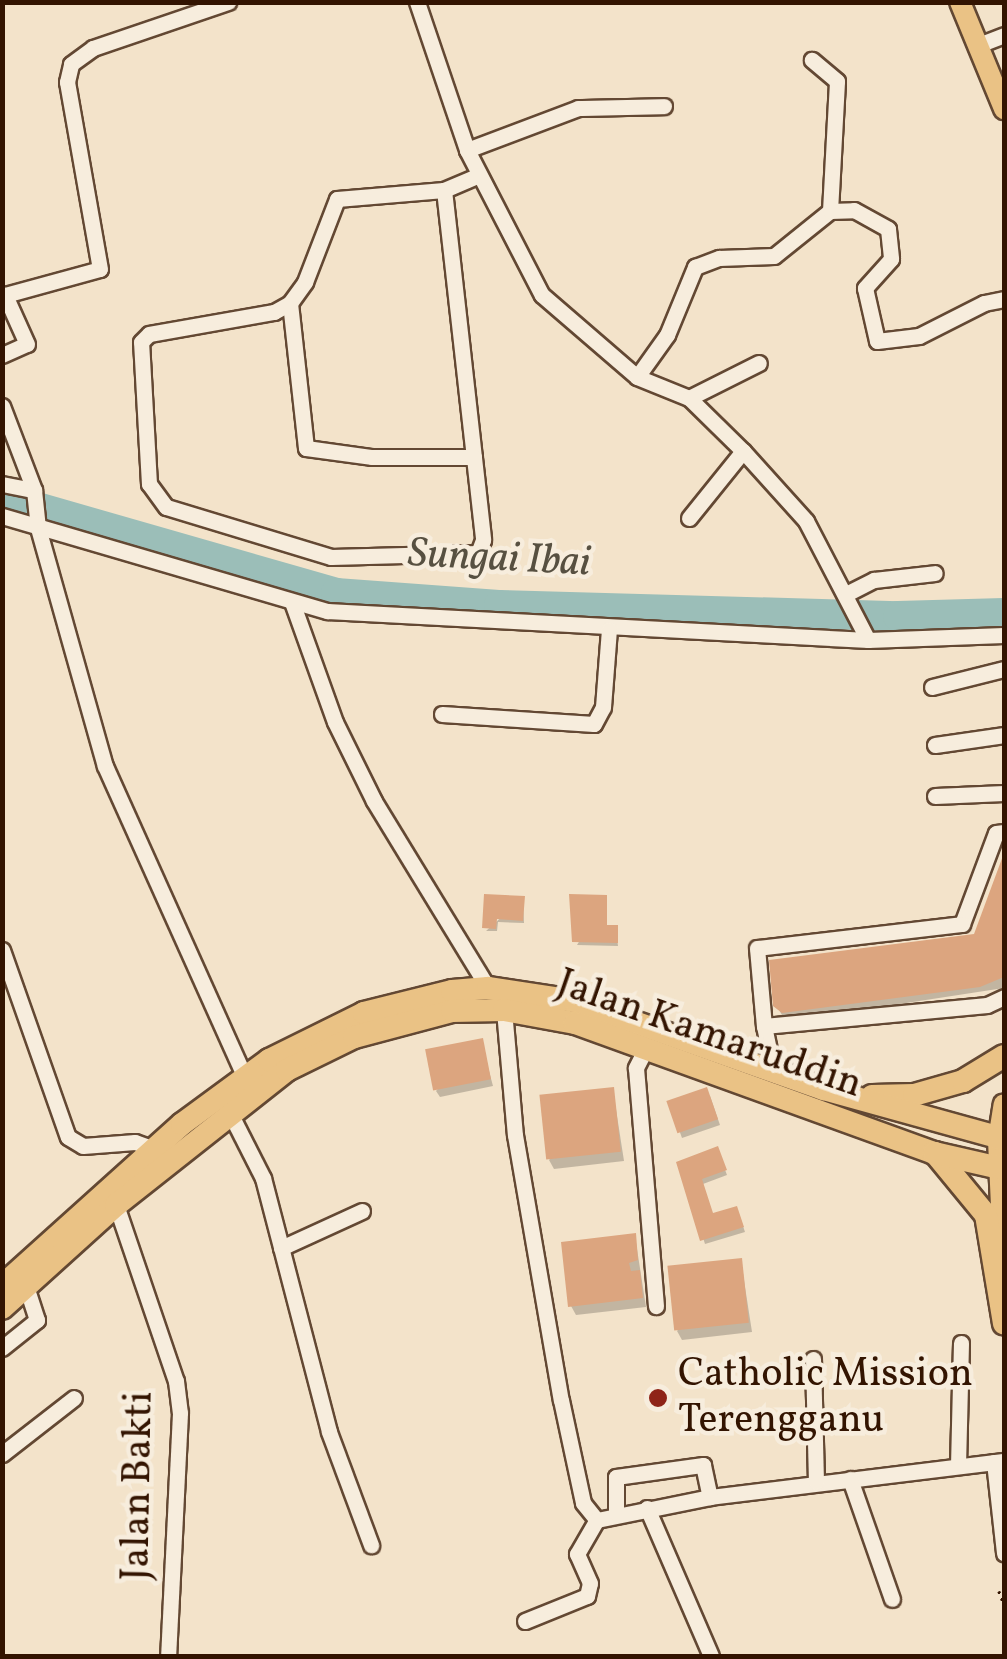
<!DOCTYPE html>
<style>
body{margin:0}
#map{position:relative;width:1007px;height:1659px;overflow:hidden;background:#f3e3ca;font-family:Vollkorn,serif}
div>[style]{position:absolute}
.shadow>*{inset:0;background:#0003}
.river>*{height:30px;margin:-15px;padding:0 15px;transform-origin:15px;border-radius:15px;background:#9bbeb8}
.building>*{inset:0;background:#dca57f;transform-origin:0 0}
.path>*{height:2.5px;margin-top:-1.25px;transform-origin:0;background:repeating-linear-gradient(90deg,#331401 0 2.5px,transparent 0 7.5px)}
.roads{filter:drop-shadow(2px 0 #634833) drop-shadow(-2px 0 #634833) drop-shadow(0 2px #634833) drop-shadow(0 -2px #634833)}
.minor>*{height:15px;margin:-7.5px;padding:0 7.5px;transform-origin:7.5px;border-radius:7.5px;background:#f7eddd}
.major>*{height:20px;margin:-10px;padding:0 10px;transform-origin:10px;border-radius:10px;background:#eac285}
.highway>*{height:22px;margin:-11px;padding:0 11px;transform-origin:11px;border-radius:11px;background:#eac285}
.dots>*{width:28px;height:28px;translate:-50% -50%;box-sizing:border-box;border:5px solid #f7eddd;border-radius:50%}
span{translate:-50% -50%;white-space:nowrap;text-align:center;line-height:1.15;-webkit-text-stroke:9px #f7eddd;paint-order:stroke}
.street-label{font-size:40px;color:#331401}
.poi-label{font-size:40px;color:#331401}
.left{translate:0 -50%;text-align:left}
.water-label{font-size:42px;color:#575041;font-style:italic}
.frame{position:absolute;inset:0;border:5px solid #331401;pointer-events:none}
</style>
<div id="map">
<div class="shadow">
<div style="clip-path:polygon(1002px 862px,1004px 988px,789px 1021px,782px 1015px,776px 1005px,976px 936px)"></div>
<div style="clip-path:polygon(523px 898px,524px 923px,498px 922px,497px 931px,486px 931px)"></div>
<div style="clip-path:polygon(606px 898px,607px 928px,616px 928px,618px 946px,577px 945px)"></div>
<div style="clip-path:polygon(481px 1041px,493px 1086px,440px 1097px,436px 1091px)"></div>
<div style="clip-path:polygon(613px 1090px,624px 1161px,554px 1169px,549px 1160px)"></div>
<div style="clip-path:polygon(710px 1096px,720px 1125px,682px 1138px,669px 1102px)"></div>
<div style="clip-path:polygon(719px 1154px,727px 1175px,703px 1184px,713px 1216px,739px 1214px,745px 1232px,705px 1244px,679px 1164px)"></div>
<div style="clip-path:polygon(635px 1236px,646px 1307px,576px 1315px,571px 1306px)"></div>
<div style="clip-path:polygon(741px 1261px,752px 1332px,682px 1340px,677px 1331px)"></div>
</div>
<div class="river">
<div style="left:2px;top:497px;width:348px;rotate:16deg"></div>
<div style="left:336px;top:593px;width:163px;rotate:4.2deg"></div>
<div style="left:499px;top:605px;width:399px;rotate:1.6deg"></div>
<div style="left:898px;top:616px;width:106px;rotate:-1.6deg"></div>
</div>
<div class="building">
<div style="clip-path:polygon(1004px 853px,1004px 977px,980px 987px,782px 1013px,773px 1006px,769px 960px,974px 934px)"></div>
<div style="clip-path:polygon(484px 894px,525px 896px,523px 921px,497px 919px,496px 929px,482px 928px)"></div>
<div style="clip-path:polygon(569px 894px,607px 895px,607px 925px,618px 925px,618px 943px,572px 942px)"></div>
<div style="left:483px;top:1038px;width:42px;height:59px;rotate:79deg"></div>
<div style="left:614px;top:1087px;width:65px;height:75px;rotate:84deg"></div>
<div style="left:707px;top:1087px;width:34px;height:43px;rotate:71deg"></div>
<div style="clip-path:polygon(718px 1146px,727px 1170px,702px 1179px,713px 1213px,737px 1206px,744px 1227px,700px 1241px,676px 1162px)"></div>
<div style="clip-path:polygon(636px 1233px,638px 1260px,629px 1263px,631px 1271px,640px 1270px,643px 1298px,568px 1307px,561px 1242px)"></div>
<div style="left:742px;top:1258px;width:65px;height:75px;rotate:84deg"></div>
</div>
<div class="path">
<div style="left:999px;top:1591px;width:14px;rotate:69deg"></div>
</div>
<div class="roads">
<div class="minor">
<div style="left:417px;top:2px;width:156px;rotate:71.3deg"></div>
<div style="left:467px;top:150px;width:163px;rotate:62.7deg"></div>
<div style="left:542px;top:295px;width:125px;rotate:40.8deg"></div>
<div style="left:637px;top:377px;width:56px;rotate:22deg"></div>
<div style="left:689px;top:398px;width:76px;rotate:44.5deg"></div>
<div style="left:743px;top:451px;width:94px;rotate:48deg"></div>
<div style="left:806px;top:521px;width:134px;rotate:62.5deg"></div>
<div style="left:981px;top:44px;width:25px;rotate:-21deg"></div>
<div style="left:467px;top:150px;width:119px;rotate:-20.7deg"></div>
<div style="left:578px;top:108px;width:86px;rotate:-1.3deg"></div>
<div style="left:444px;top:190px;width:352px;rotate:83.6deg"></div>
<div style="left:483px;top:540px;width:14px;rotate:111deg"></div>
<div style="left:478px;top:553px;width:147px;rotate:178.4deg"></div>
<div style="left:331px;top:557px;width:172px;rotate:-163.1deg"></div>
<div style="left:166px;top:507px;width:29px;rotate:-126deg"></div>
<div style="left:149px;top:484px;width:142px;rotate:-93.2deg"></div>
<div style="left:141px;top:342px;width:11px;rotate:-45deg"></div>
<div style="left:149px;top:334px;width:127px;rotate:-10deg"></div>
<div style="left:274px;top:312px;width:18px;rotate:-29deg"></div>
<div style="left:290px;top:303px;width:26px;rotate:-54deg"></div>
<div style="left:305px;top:282px;width:89px;rotate:-68.9deg"></div>
<div style="left:337px;top:199px;width:107px;rotate:-4.8deg"></div>
<div style="left:444px;top:190px;width:38px;rotate:-23deg"></div>
<div style="left:830px;top:211px;width:24px;rotate:-2deg"></div>
<div style="left:854px;top:210px;width:39px;rotate:29deg"></div>
<div style="left:888px;top:229px;width:30px;rotate:84deg"></div>
<div style="left:891px;top:259px;width:39px;rotate:132deg"></div>
<div style="left:865px;top:288px;width:54px;rotate:77.2deg"></div>
<div style="left:877px;top:341px;width:42px;rotate:-6.8deg"></div>
<div style="left:919px;top:336px;width:73px;rotate:-26.9deg"></div>
<div style="left:984px;top:303px;width:20px;rotate:-11deg"></div>
<div style="left:290px;top:303px;width:146px;rotate:83.7deg"></div>
<div style="left:306px;top:448px;width:67px;rotate:7.8deg"></div>
<div style="left:372px;top:457px;width:102px"></div>
<div style="left:2px;top:355px;width:27px;rotate:-24deg"></div>
<div style="left:27px;top:344px;width:54px;rotate:-114.2deg"></div>
<div style="left:5px;top:295px;width:98px;rotate:-15.3deg"></div>
<div style="left:100px;top:269px;width:190px;rotate:-100deg"></div>
<div style="left:67px;top:82px;width:18px;rotate:-77deg"></div>
<div style="left:71px;top:64px;width:27px;rotate:-36deg"></div>
<div style="left:93px;top:48px;width:143px;rotate:-18.8deg"></div>
<div style="left:637px;top:377px;width:52px;rotate:-54.5deg"></div>
<div style="left:667px;top:335px;width:74px;rotate:-67.6deg"></div>
<div style="left:695px;top:267px;width:26px;rotate:-21deg"></div>
<div style="left:719px;top:258px;width:55px;rotate:-2.1deg"></div>
<div style="left:774px;top:256px;width:72px;rotate:-38.8deg"></div>
<div style="left:830px;top:211px;width:130px;rotate:-86.9deg"></div>
<div style="left:837px;top:81px;width:33px;rotate:-140deg"></div>
<div style="left:689px;top:398px;width:78px;rotate:-26.6deg"></div>
<div style="left:2px;top:406px;width:90px;rotate:69.1deg"></div>
<div style="left:34px;top:490px;width:38px;rotate:84deg"></div>
<div style="left:38px;top:528px;width:247px;rotate:74.3deg"></div>
<div style="left:105px;top:766px;width:341px;rotate:65.8deg"></div>
<div style="left:2px;top:484px;width:33px;rotate:11deg"></div>
<div style="left:2px;top:516px;width:339px;rotate:16.3deg"></div>
<div style="left:327px;top:611px;width:542px;rotate:3.07deg"></div>
<div style="left:868px;top:640px;width:136px;rotate:-2.1deg"></div>
<div style="left:689px;top:518px;width:86px;rotate:-51.1deg"></div>
<div style="left:848px;top:593px;width:29px;rotate:-27deg"></div>
<div style="left:874px;top:580px;width:61px;rotate:-6.5deg"></div>
<div style="left:292px;top:602px;width:127px;rotate:70.3deg"></div>
<div style="left:335px;top:722px;width:88px;rotate:63.7deg"></div>
<div style="left:374px;top:801px;width:219px;rotate:58.6deg"></div>
<div style="left:932px;top:687px;width:74px;rotate:-14deg"></div>
<div style="left:442px;top:714px;width:152px;rotate:3.8deg"></div>
<div style="left:594px;top:724px;width:19px;rotate:-62deg"></div>
<div style="left:603px;top:707px;width:78px;rotate:-85.6deg"></div>
<div style="left:935px;top:745px;width:70px;rotate:-8.2deg"></div>
<div style="left:935px;top:796px;width:69px;rotate:-2.5deg"></div>
<div style="left:1004px;top:832px;width:8px;rotate:173deg"></div>
<div style="left:996px;top:833px;width:97px;rotate:110.5deg"></div>
<div style="left:962px;top:924px;width:206px;rotate:173.3deg"></div>
<div style="left:757px;top:948px;width:78px;rotate:84.9deg"></div>
<div style="left:764px;top:1026px;width:224px;rotate:-5.4deg"></div>
<div style="left:987px;top:1005px;width:19px;rotate:-25deg"></div>
<div style="left:2px;top:950px;width:198px;rotate:70.6deg"></div>
<div style="left:68px;top:1137px;width:17px;rotate:31deg"></div>
<div style="left:83px;top:1146px;width:52px;rotate:-4.4deg"></div>
<div style="left:135px;top:1142px;width:20px;rotate:20deg"></div>
<div style="left:504px;top:1010px;width:125px;rotate:85deg"></div>
<div style="left:515px;top:1135px;width:269px;rotate:80.2deg"></div>
<div style="left:561px;top:1400px;width:105px;rotate:77.9deg"></div>
<div style="left:583px;top:1503px;width:22px;rotate:51deg"></div>
<div style="left:597px;top:1520px;width:115px;rotate:-11.5deg"></div>
<div style="left:710px;top:1497px;width:296px;rotate:-7deg"></div>
<div style="left:764px;top:1026px;width:29px;rotate:78deg"></div>
<div style="left:770px;top:1054px;width:28px;rotate:44deg"></div>
<div style="left:647px;top:1046px;width:25px;rotate:117deg"></div>
<div style="left:636px;top:1068px;width:239px;rotate:85.2deg"></div>
<div style="left:229px;top:1111px;width:75px;rotate:63.1deg"></div>
<div style="left:263px;top:1178px;width:262px;rotate:75.4deg"></div>
<div style="left:329px;top:1432px;width:121px;rotate:69.6deg"></div>
<div style="left:116px;top:1205px;width:186px;rotate:71.2deg"></div>
<div style="left:176px;top:1381px;width:32px;rotate:83deg"></div>
<div style="left:180px;top:1413px;width:243px;rotate:92.8deg"></div>
<div style="left:281px;top:1248px;width:89px;rotate:-24.6deg"></div>
<div style="left:2px;top:1348px;width:45px;rotate:-38.7deg"></div>
<div style="left:37px;top:1320px;width:36px;rotate:-108deg"></div>
<div style="left:813px;top:1359px;width:123px;rotate:88.6deg"></div>
<div style="left:2px;top:1454px;width:91px;rotate:-37.9deg"></div>
<div style="left:994px;top:1462px;width:92px;rotate:83.7deg"></div>
<div style="left:958px;top:1466px;width:123px;rotate:-88.6deg"></div>
<div style="left:850px;top:1479px;width:127px;rotate:70.7deg"></div>
<div style="left:647px;top:1508px;width:161px;rotate:66.6deg"></div>
<div style="left:616px;top:1513px;width:36px;rotate:-90deg"></div>
<div style="left:616px;top:1477px;width:88px;rotate:-7.9deg"></div>
<div style="left:703px;top:1465px;width:33px;rotate:78deg"></div>
<div style="left:525px;top:1621px;width:67px;rotate:-22deg"></div>
<div style="left:587px;top:1596px;width:13px;rotate:-77deg"></div>
<div style="left:590px;top:1583px;width:32px;rotate:-114deg"></div>
<div style="left:577px;top:1554px;width:39px;rotate:-60deg"></div>
</div>
<div class="major">
<div style="left:960px;top:2px;width:116px;rotate:67.6deg"></div>
<div style="left:1004px;top:1272px;width:132px;rotate:-92.6deg"></div>
<div style="left:998px;top:1140px;width:36px;rotate:-81deg"></div>
</div>
<div class="highway">
<div style="left:872px;top:1096px;width:42px;rotate:-1.4deg"></div>
<div style="left:914px;top:1095px;width:51px;rotate:-15.9deg"></div>
<div style="left:963px;top:1081px;width:48px;rotate:-31.4deg"></div>
<div style="left:935px;top:1153px;width:80px;rotate:50.6deg"></div>
<div style="left:986px;top:1215px;width:110px;rotate:80.6deg"></div>
<div style="left:2px;top:1286px;width:242px;rotate:-42deg"></div>
<div style="left:182px;top:1124px;width:108px;rotate:-36.3deg"></div>
<div style="left:269px;top:1060px;width:106px;rotate:-26.3deg"></div>
<div style="left:364px;top:1013px;width:91px;rotate:-14deg"></div>
<div style="left:452px;top:991px;width:36px;rotate:-5deg"></div>
<div style="left:488px;top:988px;width:88px;rotate:8.5deg"></div>
<div style="left:575px;top:1001px;width:264px;rotate:19.5deg"></div>
<div style="left:824px;top:1089px;width:187px;rotate:15.5deg"></div>
<div style="left:2px;top:1308px;width:154px;rotate:-42.1deg"></div>
<div style="left:116px;top:1205px;width:218px;rotate:-38.3deg"></div>
<div style="left:287px;top:1070px;width:75px;rotate:-26.2deg"></div>
<div style="left:354px;top:1037px;width:101px;rotate:-14.9deg"></div>
<div style="left:452px;top:1011px;width:52px;rotate:-1.1deg"></div>
<div style="left:504px;top:1010px;width:72px;rotate:10.4deg"></div>
<div style="left:575px;top:1023px;width:382px;rotate:19.9deg"></div>
<div style="left:934px;top:1153px;width:72px;rotate:12.9deg"></div>
</div>
</div>
<div class="dots">
<div style="left:658px;top:1398px;background:#8f2418"></div>
</div>
<div class="street-label">
<span style="left:709px;top:1035px;rotate:19deg">Jalan Kamaruddin</span>
<span style="left:139px;top:1486px;rotate:-89deg">Jalan Bakti</span>
</div>
<div class="poi-label">
<span class="left" style="left:678px;top:1398px">Catholic Mission<br>Terengganu</span>
</div>
<div class="water-label">
<span style="left:499px;top:560px;rotate:3deg">Sungai Ibai</span>
</div>
<div class="frame"></div>
</div>
